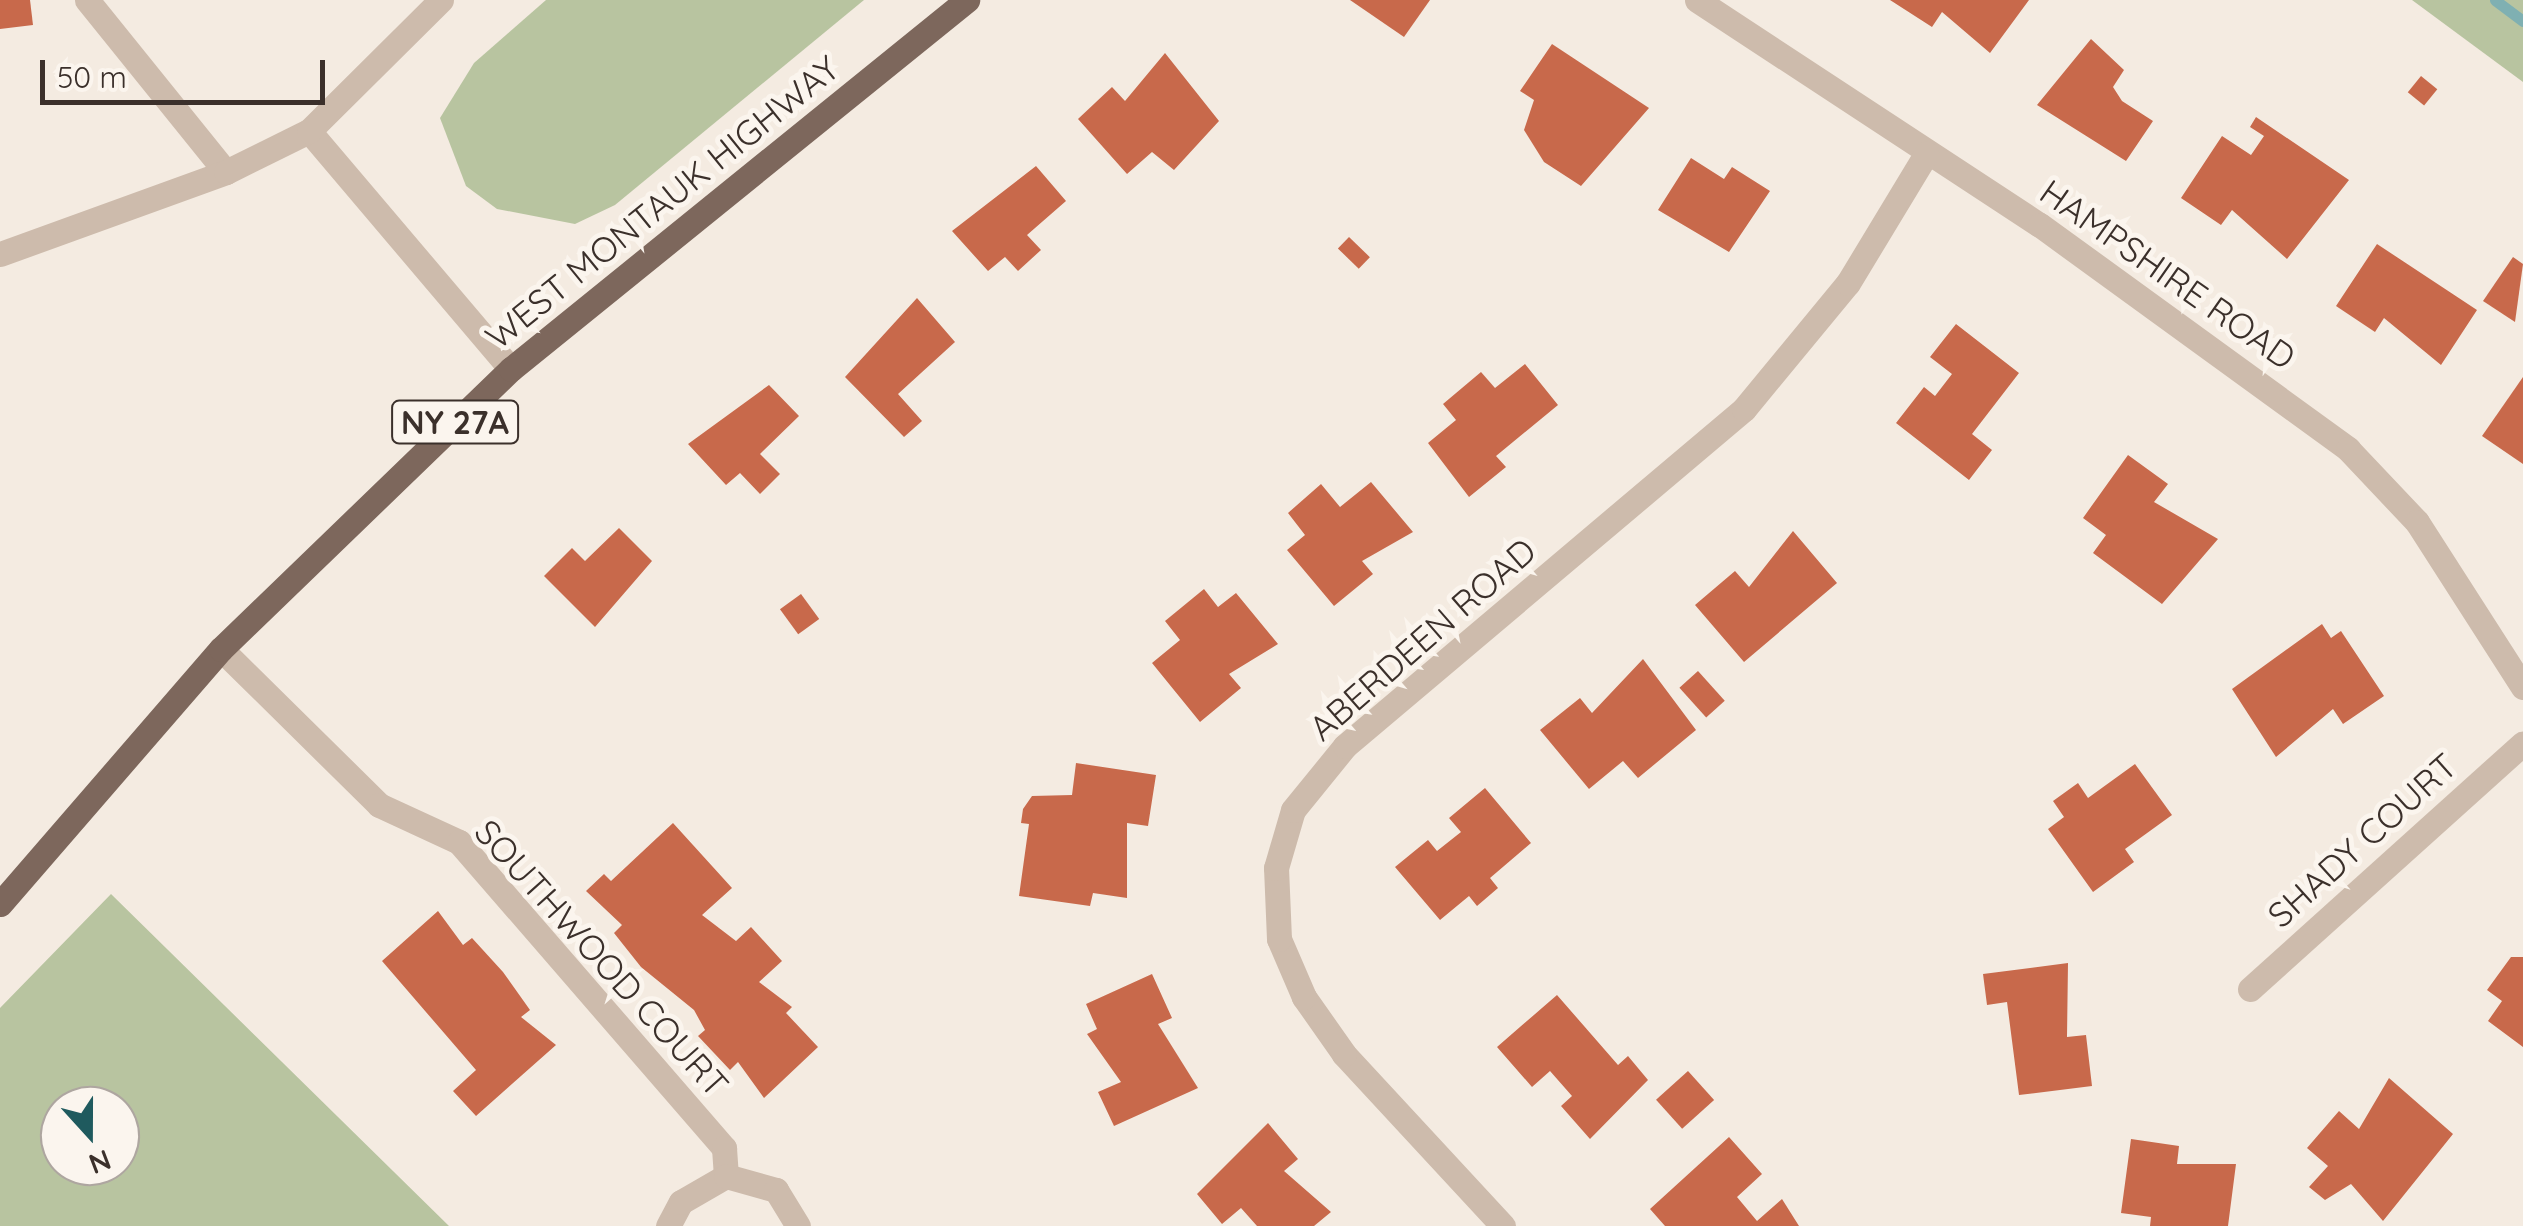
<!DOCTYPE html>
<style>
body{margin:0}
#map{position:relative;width:2523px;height:1226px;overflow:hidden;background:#f4ebe1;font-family:Quicksand,sans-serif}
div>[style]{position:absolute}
.green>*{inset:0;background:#b8c4a0}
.stream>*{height:11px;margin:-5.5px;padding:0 5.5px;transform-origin:5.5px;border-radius:5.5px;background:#7fb0b2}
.building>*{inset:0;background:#c8694b;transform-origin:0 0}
.minor>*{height:25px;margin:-12.5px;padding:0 12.5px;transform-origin:12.5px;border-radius:12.5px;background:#cdbbac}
.major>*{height:25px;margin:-12.5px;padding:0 12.5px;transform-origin:12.5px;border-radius:12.5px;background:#7d675c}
span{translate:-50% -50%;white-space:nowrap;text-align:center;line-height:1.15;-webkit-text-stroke:10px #fbf5ee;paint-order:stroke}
.shield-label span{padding:2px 8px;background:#fbf5ee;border:2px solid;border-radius:8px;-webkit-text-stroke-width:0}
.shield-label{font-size:32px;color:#3b302b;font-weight:700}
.street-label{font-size:35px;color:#3b302b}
.north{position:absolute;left:40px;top:1086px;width:100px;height:100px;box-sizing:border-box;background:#fbf5ee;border:2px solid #aea6a0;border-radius:50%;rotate:159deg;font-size:28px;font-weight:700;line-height:40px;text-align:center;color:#3b302b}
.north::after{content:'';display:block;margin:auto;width:35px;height:45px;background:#1f5a5e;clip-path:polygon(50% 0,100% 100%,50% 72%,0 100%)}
.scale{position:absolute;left:40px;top:60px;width:285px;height:45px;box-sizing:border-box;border:5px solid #3b302b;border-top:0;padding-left:12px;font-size:30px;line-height:35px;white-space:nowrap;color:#3b302b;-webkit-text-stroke:8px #fbf5ee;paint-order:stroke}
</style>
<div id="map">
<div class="green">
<div style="clip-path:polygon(546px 0,864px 0,615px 205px,575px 224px,497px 209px,466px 186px,440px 118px,474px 63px)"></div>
<div style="clip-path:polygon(2412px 0,2523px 0,2523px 82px)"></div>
<div style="clip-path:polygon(evenodd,111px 894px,449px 1226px,0 1226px,0 1008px,111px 894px,60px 1106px,120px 1106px,120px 1166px,60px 1166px,60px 1106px)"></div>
</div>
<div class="stream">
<div style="left:2495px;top:0;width:35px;rotate:37deg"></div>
</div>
<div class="building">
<div style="clip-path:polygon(0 0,30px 0,33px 25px,0 29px)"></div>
<div style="clip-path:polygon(1350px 0,1430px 0,1404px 37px)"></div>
<div style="clip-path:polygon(1890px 0,2029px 0,1990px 53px,1942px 12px,1932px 27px)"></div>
<div style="clip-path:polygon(2091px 39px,2124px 70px,2113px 87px,2122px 101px,2153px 121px,2126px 161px,2037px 105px)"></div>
<div style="clip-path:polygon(1552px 44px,1649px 108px,1581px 186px,1544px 162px,1524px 130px,1534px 100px,1520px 91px)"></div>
<div style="clip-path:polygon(1165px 53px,1219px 121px,1174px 170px,1152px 152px,1127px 174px,1078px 119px,1112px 87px,1125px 101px)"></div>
<div style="left:2421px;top:76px;width:21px;height:21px;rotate:39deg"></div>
<div style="clip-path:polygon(2256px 117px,2349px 180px,2287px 259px,2232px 210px,2221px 225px,2181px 198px,2222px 136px,2251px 155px,2264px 136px,2250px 127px)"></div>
<div style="clip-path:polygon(1691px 158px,1724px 179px,1732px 167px,1770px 191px,1729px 252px,1658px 210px)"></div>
<div style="clip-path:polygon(1036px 166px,1066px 201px,1027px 235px,1041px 250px,1018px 271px,1005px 257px,988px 271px,952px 231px)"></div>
<div style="left:1349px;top:237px;width:29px;height:16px;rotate:44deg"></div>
<div style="clip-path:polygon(2377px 244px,2477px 310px,2441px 365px,2384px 318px,2375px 332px,2336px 306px)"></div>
<div style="clip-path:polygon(2513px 257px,2523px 264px,2515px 322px,2483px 301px)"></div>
<div style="clip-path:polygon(917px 298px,955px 342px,898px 394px,922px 421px,904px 437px,845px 377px)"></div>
<div style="clip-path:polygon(1956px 324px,2019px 373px,1972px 434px,1992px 450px,1969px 480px,1896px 423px,1924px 387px,1935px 396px,1952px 374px,1930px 357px)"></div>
<div style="clip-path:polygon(1525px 364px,1558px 405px,1496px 456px,1506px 467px,1469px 497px,1428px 443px,1456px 420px,1443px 404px,1481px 372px,1495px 388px)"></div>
<div style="clip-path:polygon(2523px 377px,2523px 464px,2482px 436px)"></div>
<div style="clip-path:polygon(769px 385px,799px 416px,760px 454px,780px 474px,760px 494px,740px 473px,726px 485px,688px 444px)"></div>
<div style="clip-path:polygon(2128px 455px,2168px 484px,2154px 502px,2218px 539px,2162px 604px,2093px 553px,2106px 535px,2083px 518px)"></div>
<div style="clip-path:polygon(1371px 482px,1413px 532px,1362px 561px,1373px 574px,1334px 606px,1287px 550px,1305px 535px,1288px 513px,1321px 484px,1340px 507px)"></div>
<div style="clip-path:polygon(619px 528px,652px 561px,595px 627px,544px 576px,572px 548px,585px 561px)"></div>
<div style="clip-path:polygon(1793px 531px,1837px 583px,1744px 662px,1695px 605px,1735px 571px,1749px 587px)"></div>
<div style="clip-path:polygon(1204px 589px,1218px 607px,1236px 593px,1278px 644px,1229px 674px,1241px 688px,1200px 722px,1152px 663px,1180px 640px,1165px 621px)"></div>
<div style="left:801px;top:594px;width:31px;height:26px;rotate:54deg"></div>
<div style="clip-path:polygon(2322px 624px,2331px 638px,2341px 631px,2384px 696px,2343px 724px,2333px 709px,2276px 757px,2232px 689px)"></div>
<div style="clip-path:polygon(1643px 659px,1696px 730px,1638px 778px,1623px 761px,1589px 789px,1540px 730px,1580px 698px,1592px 713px)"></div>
<div style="left:1698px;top:671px;width:40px;height:25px;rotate:48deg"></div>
<div style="clip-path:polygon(1076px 763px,1156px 775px,1148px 826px,1127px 823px,1127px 898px,1093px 893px,1090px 906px,1019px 896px,1029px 824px,1021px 823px,1023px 809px,1032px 796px,1072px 795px)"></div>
<div style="clip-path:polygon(2135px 764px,2172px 815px,2125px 849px,2134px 862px,2093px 892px,2048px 829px,2064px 817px,2053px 801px,2078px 783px,2088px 798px)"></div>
<div style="clip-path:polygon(1485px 788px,1531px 843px,1490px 878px,1498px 888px,1477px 906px,1469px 896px,1440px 920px,1395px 867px,1428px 840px,1437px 851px,1461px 832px,1449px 818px)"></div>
<div style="clip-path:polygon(673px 823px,732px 888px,702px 915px,736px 941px,751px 927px,782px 961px,759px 982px,792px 1007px,786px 1013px,818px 1047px,764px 1098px,738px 1062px,730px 1070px,698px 1036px,705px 1030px,694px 1010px,641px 967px,614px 933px,622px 925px,586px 891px,604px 874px,611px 881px)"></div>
<div style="clip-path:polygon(438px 911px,463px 945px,472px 938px,503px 972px,530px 1010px,521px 1017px,556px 1045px,476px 1116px,453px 1091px,476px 1070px,382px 961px)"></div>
<div style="clip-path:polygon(2511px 957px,2523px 957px,2523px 1047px,2488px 1021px,2502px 1001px,2487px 990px)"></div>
<div style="clip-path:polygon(2068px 963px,2067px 1037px,2086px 1035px,2092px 1086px,2019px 1095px,2007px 1002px,1987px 1005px,1983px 974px)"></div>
<div style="clip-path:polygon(1152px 974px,1172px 1018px,1158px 1024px,1198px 1088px,1114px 1126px,1098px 1092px,1121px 1082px,1087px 1034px,1097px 1029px,1086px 1004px)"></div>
<div style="clip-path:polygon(1557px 995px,1618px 1065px,1628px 1056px,1648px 1080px,1590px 1139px,1561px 1106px,1572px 1096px,1550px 1071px,1532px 1087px,1497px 1047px)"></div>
<div style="left:1688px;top:1071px;width:39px;height:43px;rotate:48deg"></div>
<div style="clip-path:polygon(2389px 1078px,2453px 1134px,2383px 1221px,2351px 1184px,2325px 1200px,2309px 1187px,2328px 1166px,2307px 1148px,2339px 1111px,2359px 1129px)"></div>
<div style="clip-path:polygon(1268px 1123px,1298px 1159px,1284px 1171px,1331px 1212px,1314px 1226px,1257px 1226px,1241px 1208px,1222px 1224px,1197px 1194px)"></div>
<div style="clip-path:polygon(1729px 1137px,1762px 1174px,1737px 1197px,1757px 1221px,1782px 1199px,1799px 1226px,1665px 1226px,1650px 1209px)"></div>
<div style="clip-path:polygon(2131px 1139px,2179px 1146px,2177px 1164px,2236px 1164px,2228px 1226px,2150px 1226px,2151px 1217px,2121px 1213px)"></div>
</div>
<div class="minor">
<div style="left:87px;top:0;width:221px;rotate:51.1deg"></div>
<div style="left:1697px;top:0;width:410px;rotate:33.3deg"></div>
<div style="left:2040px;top:225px;width:381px;rotate:36deg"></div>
<div style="left:2348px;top:449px;width:100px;rotate:46.6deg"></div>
<div style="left:2417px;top:522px;width:196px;rotate:57.3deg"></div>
<div style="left:309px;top:131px;width:312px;rotate:49.7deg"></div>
<div style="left:0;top:254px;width:240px;rotate:-19.9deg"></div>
<div style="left:226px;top:172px;width:93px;rotate:-26.3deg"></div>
<div style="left:309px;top:131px;width:186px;rotate:-44.8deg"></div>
<div style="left:221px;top:649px;width:222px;rotate:44.6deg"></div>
<div style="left:379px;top:805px;width:88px;rotate:24.8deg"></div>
<div style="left:459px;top:842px;width:405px;rotate:49.1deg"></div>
<div style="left:724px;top:1148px;width:28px;rotate:86deg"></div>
<div style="left:2250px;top:989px;width:367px;rotate:-42deg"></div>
<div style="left:668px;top:1226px;width:27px;rotate:-62deg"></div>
<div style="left:681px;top:1202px;width:52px;rotate:-30deg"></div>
<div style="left:726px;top:1176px;width:52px;rotate:15.6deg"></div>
<div style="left:776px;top:1190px;width:42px;rotate:58.6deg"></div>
<div style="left:1503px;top:1226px;width:234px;rotate:-132.8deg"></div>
<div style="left:1344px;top:1054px;width:70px;rotate:-125.1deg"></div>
<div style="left:1304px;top:997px;width:63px;rotate:-113.3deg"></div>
<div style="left:1279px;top:939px;width:71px;rotate:-92.4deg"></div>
<div style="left:1276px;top:868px;width:60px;rotate:-73.7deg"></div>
<div style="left:1293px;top:810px;width:82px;rotate:-50.9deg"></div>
<div style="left:1345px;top:746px;width:522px;rotate:-40.18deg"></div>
<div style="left:1744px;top:409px;width:163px;rotate:-50.5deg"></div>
<div style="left:1848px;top:283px;width:151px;rotate:-58.8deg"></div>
</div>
<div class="major">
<div style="left:0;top:904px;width:337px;rotate:-49.1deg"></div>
<div style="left:221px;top:649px;width:403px;rotate:-44deg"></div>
<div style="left:511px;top:369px;width:587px;rotate:-38.98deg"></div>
</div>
<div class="shield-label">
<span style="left:455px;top:422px">NY 27A</span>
</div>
<div class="street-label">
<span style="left:662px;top:202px;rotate:-39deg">WEST MONTAUK HIGHWAY</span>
<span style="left:2168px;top:274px;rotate:35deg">HAMPSHIRE ROAD</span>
<span style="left:1422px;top:639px;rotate:-41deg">ABERDEEN ROAD</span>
<span style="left:2362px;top:840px;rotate:-42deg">SHADY COURT</span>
<span style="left:602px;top:958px;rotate:48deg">SOUTHWOOD COURT</span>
</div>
<div class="north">N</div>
<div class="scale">50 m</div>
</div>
